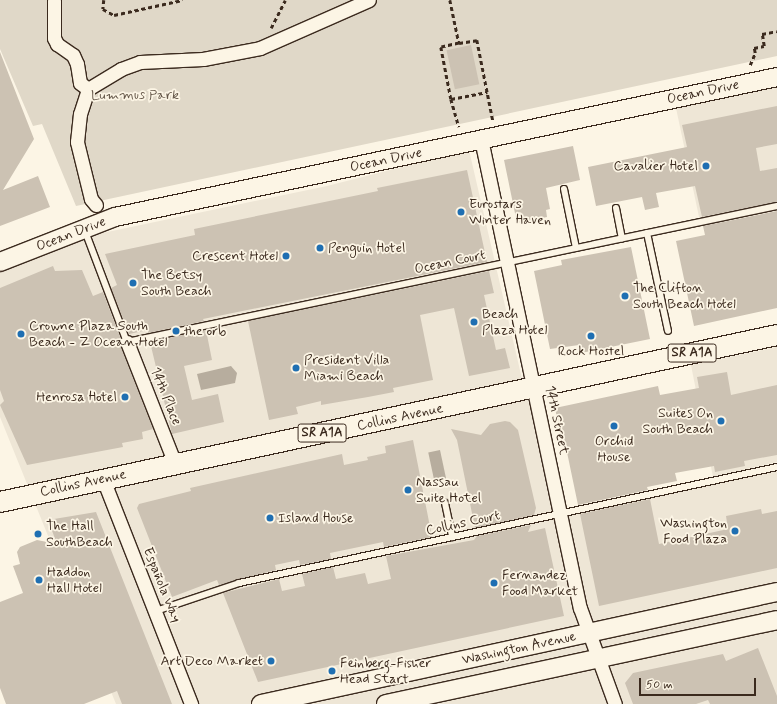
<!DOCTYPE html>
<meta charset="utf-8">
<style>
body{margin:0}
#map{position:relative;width:777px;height:704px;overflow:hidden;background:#fcf5e5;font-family:Mynerve,sans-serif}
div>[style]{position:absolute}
.built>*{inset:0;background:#eee6d6}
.green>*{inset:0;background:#e0d8c8}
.water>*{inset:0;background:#b7ad9e;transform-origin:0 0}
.building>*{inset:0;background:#ccc2b3;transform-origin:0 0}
.path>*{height:2.5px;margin-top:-1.25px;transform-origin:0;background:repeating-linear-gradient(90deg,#3b2a1e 0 4px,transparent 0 7px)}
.roads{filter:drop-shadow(1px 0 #3b2a1e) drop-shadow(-1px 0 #3b2a1e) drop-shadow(0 1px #3b2a1e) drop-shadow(0 -1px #3b2a1e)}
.lane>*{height:6px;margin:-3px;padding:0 3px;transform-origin:3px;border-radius:3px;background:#fcf5e5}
.street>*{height:13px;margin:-6.5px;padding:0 6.5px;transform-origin:6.5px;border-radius:6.5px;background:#fcf5e5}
.secondary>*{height:18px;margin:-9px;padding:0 9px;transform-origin:9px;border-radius:9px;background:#fcf5e5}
.primary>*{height:20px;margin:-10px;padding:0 10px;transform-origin:10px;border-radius:10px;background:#fcf5e5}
.dots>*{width:11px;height:11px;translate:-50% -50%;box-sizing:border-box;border:2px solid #fcf5e5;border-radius:50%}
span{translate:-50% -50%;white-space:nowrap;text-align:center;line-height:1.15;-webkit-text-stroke:3.5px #fcf5e5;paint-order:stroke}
.shield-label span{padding:1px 3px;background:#fcf5e5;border:1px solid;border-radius:3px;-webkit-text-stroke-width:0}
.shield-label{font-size:13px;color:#3b2a1e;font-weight:700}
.street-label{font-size:14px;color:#3b2a1e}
.park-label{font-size:14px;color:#645648}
.poi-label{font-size:14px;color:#3b2a1e}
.right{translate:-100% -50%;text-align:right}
.left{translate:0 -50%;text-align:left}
.scale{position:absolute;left:639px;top:678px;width:117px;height:18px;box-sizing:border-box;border:2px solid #3b2a1e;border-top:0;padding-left:5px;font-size:12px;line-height:14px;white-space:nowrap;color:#3b2a1e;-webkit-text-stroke:3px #fcf5e5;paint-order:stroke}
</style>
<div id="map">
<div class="built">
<div style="clip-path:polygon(777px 86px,777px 201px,699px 217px,676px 108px)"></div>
<div style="clip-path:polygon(469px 150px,525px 392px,568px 516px,777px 471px,777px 704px,116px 704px,0 417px,0 272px,93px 235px,327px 186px)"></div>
<div style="clip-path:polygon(777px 347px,777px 462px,713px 477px,691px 365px)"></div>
</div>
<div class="green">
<div style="clip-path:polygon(0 0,777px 0,777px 56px,76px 206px,42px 124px,33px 126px,0 49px)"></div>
</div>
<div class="water">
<div style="clip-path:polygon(231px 366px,237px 373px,235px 383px,201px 390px,197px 374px)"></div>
<div style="left:440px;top:450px;width:30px;height:12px;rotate:78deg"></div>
</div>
<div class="building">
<div style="left:471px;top:45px;width:40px;height:25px;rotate:78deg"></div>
<div style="clip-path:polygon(0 52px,34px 139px,3px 190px,38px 176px,50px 207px,0 226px)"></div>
<div style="clip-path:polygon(777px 106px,777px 144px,756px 148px,760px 171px,777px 168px,777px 202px,702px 217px,695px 186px,656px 193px,659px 207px,645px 210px,642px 197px,596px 206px,588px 167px,687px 147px,682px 125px)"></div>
<div style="clip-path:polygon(573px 146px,580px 180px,546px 188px,550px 209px,546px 210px,547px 217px,517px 223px,504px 160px)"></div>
<div style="clip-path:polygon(467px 170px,487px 262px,203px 319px,204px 321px,148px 333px,148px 330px,129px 334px,111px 288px,117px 285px,105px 254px,195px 235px,194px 229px,378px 191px,377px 188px)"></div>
<div style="clip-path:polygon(777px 211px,777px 308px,694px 326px,676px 241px,705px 235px,703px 226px)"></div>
<div style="clip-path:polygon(631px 247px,650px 339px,581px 353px,579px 345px,550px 349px,534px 271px,562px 265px,561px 260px)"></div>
<div style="clip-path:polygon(53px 266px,55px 271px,82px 270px,93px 296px,103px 292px,120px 337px,120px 345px,153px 429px,142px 432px,143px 439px,122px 443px,123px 447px,27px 465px,0 405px,4px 401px,0 390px,0 288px)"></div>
<div style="clip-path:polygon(489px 271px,494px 293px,484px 295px,496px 350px,505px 348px,510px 368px,469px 376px,454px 308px,420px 315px,433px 380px,393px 388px,394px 392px,368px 397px,321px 405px,321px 401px,296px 407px,298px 414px,269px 420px,248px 321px)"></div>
<div style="clip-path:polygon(206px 330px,212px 360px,184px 366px,192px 400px,218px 394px,224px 422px,172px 434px,150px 342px)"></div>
<div style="clip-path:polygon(727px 372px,731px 395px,777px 385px,777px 455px,744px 461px,745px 466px,715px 472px,714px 466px,675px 473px,677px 481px,647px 487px,648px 490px,578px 505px,563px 433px,560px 434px,555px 408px,658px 386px,660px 395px,699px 388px,697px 377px)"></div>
<div style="clip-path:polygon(505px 421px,510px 422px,518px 430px,536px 508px,534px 515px,475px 528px,457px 440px,451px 429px,481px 435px,490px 424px)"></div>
<div style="clip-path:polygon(413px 440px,432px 537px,384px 547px,383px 542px,330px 553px,331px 559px,300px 565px,299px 560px,275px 565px,276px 570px,219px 585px,217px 580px,172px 597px,137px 508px,139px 504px,191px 491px,190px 488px,342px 454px,344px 465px,368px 460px,367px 457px,386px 453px,385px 446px)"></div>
<div style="clip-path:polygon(650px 499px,659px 544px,728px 529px,726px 516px,761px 509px,762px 514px,777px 511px,777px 568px,599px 606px,580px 514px)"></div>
<div style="clip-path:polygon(96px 512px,172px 704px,122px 704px,117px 691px,84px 704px,6px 704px,0 688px,0 602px,23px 593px,13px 566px,20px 564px,17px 552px,20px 547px,37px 540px,57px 544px,48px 520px)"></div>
<div style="clip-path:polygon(531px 525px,528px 532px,545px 528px,564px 616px,258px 682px,223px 593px,279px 579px,282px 591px,305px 586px,302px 574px,333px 567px,336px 579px,365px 573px,368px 584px,391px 579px,386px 556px,474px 540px,477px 536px)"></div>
<div style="clip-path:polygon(758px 648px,777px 696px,777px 704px,710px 704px,708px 700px,696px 704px,633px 704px,625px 683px,633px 673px,723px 654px,726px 661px)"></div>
</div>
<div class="path">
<div style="left:104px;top:0;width:9px;rotate:96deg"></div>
<div style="left:103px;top:9px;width:13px;rotate:29deg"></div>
<div style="left:114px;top:15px;width:70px;rotate:-12.4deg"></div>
<div style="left:450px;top:0;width:44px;rotate:78.2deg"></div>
<div style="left:459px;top:43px;width:18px;rotate:167deg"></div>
<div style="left:441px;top:47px;width:53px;rotate:79.1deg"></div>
<div style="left:451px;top:99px;width:37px;rotate:-11deg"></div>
<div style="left:271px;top:28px;width:31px;rotate:-63deg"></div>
<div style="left:459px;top:43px;width:18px;rotate:-9deg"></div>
<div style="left:477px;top:40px;width:83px;rotate:78.8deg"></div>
<div style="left:750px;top:65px;width:13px;rotate:-67deg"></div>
<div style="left:755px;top:53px;width:5px;rotate:-101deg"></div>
<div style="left:754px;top:48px;width:10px;rotate:-11deg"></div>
<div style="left:764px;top:46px;width:12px;rotate:-99deg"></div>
<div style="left:762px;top:34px;width:15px;rotate:-11deg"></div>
<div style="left:451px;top:99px;width:29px;rotate:74deg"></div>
</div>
<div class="roads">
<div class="lane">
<div style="left:564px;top:189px;width:60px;rotate:78.5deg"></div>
<div style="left:616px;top:208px;width:31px;rotate:79deg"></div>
<div style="left:85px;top:231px;width:119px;rotate:69.3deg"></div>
<div style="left:127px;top:342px;width:664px;rotate:-11.82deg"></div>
<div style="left:647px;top:233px;width:100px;rotate:77.9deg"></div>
<div style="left:445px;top:503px;width:35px;rotate:78deg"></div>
<div style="left:156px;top:611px;width:88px;rotate:-18.6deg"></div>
<div style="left:239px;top:583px;width:550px;rotate:-12.17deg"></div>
</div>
<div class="street">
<div style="left:54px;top:0;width:38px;rotate:90deg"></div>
<div style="left:54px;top:38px;width:7px;rotate:63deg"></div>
<div style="left:57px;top:44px;width:19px;rotate:35deg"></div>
<div style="left:73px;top:55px;width:10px;rotate:66deg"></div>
<div style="left:77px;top:64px;width:19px;rotate:81deg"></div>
<div style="left:80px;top:83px;width:10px;rotate:37deg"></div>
<div style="left:481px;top:139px;width:479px;rotate:78.1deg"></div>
<div style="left:580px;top:608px;width:102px;rotate:70deg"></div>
<div style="left:96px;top:205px;width:8px;rotate:-130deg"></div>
<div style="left:91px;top:199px;width:59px;rotate:-103.8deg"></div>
<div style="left:77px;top:142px;width:28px;rotate:-84deg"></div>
<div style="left:80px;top:114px;width:26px;rotate:-72deg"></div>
<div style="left:88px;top:89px;width:39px;rotate:-31deg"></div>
<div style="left:121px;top:69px;width:20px;rotate:-20deg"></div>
<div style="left:140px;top:62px;width:63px;rotate:-2.7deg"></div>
<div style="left:203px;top:59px;width:58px;rotate:-10.9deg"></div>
<div style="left:260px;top:48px;width:119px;rotate:-23.8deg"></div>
<div style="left:127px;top:342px;width:131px;rotate:68.5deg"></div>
<div style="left:103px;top:479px;width:242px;rotate:68.6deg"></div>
</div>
<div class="secondary">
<div style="left:0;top:262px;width:123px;rotate:-21.4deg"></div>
<div style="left:115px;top:217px;width:677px;rotate:-11.94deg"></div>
<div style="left:261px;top:704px;width:528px;rotate:-12.25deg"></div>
<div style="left:386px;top:704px;width:400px;rotate:-12.1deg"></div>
</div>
<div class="primary">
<div style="left:0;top:502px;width:795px;rotate:-12.13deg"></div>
</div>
</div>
<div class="dots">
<div style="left:706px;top:166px;background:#1f6fb2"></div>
<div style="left:461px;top:212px;background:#1f6fb2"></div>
<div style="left:320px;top:248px;background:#1f6fb2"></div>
<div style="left:286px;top:256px;background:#1f6fb2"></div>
<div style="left:133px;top:283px;background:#1f6fb2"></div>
<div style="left:625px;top:296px;background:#1f6fb2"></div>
<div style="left:474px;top:322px;background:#1f6fb2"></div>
<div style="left:176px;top:331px;background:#1f6fb2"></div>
<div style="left:21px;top:334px;background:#1f6fb2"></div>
<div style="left:591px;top:336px;background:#1f6fb2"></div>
<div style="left:296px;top:368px;background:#1f6fb2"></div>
<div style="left:125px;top:397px;background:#1f6fb2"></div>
<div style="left:721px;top:421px;background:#1f6fb2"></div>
<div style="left:614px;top:426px;background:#1f6fb2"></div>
<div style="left:408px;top:490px;background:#1f6fb2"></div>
<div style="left:270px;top:518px;background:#1f6fb2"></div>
<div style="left:735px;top:531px;background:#1f6fb2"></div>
<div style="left:38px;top:534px;background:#1f6fb2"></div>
<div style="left:39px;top:580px;background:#1f6fb2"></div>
<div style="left:494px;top:583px;background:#1f6fb2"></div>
<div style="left:271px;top:661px;background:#1f6fb2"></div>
<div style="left:332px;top:671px;background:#1f6fb2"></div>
</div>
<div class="shield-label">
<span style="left:692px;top:353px">SR A1A</span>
<span style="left:322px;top:433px">SR A1A</span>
</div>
<div class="street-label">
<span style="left:703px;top:92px;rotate:-12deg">Ocean Drive</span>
<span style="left:386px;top:160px;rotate:-12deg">Ocean Drive</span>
<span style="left:71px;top:234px;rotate:-21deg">Ocean Drive</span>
<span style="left:450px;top:262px;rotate:-12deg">Ocean Court</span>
<span style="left:166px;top:396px;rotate:68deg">14th Place</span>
<span style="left:400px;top:417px;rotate:-12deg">Collins Avenue</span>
<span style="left:557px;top:420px;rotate:78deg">14th Street</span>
<span style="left:83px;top:483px;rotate:-12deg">Collins Avenue</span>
<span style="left:463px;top:523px;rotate:-12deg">Collins Court</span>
<span style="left:162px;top:585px;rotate:68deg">Española Way</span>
<span style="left:519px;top:648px;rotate:-12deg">Washington Avenue</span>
</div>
<div class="park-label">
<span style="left:135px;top:95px">Lummus Park</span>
</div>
<div class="poi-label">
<span class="right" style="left:698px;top:166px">Cavalier Hotel</span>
<span class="left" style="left:469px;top:212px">Eurostars<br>Winter Haven</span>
<span class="left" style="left:328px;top:248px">Penguin Hotel</span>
<span class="right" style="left:278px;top:256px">Crescent Hotel</span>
<span class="left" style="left:141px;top:283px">The Betsy<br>South Beach</span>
<span class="left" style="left:633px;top:296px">The Clifton<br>South Beach Hotel</span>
<span class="left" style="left:482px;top:322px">Beach<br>Plaza Hotel</span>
<span class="left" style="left:29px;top:334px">Crowne Plaza South<br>Beach - Z Ocean Hotel</span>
<span class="left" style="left:184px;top:331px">the orb</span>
<span style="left:591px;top:351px">Rock Hostel</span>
<span class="left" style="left:304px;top:368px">President Villa<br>Miami Beach</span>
<span class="right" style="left:117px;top:397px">Henrosa Hotel</span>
<span class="right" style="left:713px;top:421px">Suites On<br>South Beach</span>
<span style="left:614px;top:449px">Orchid<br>House</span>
<span class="left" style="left:416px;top:490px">Nassau<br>Suite Hotel</span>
<span class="left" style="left:278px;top:518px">Island House</span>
<span class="right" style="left:727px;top:531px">Washington<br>Food Plaza</span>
<span class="left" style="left:46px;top:534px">The Hall<br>SouthBeach</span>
<span class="left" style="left:47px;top:580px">Haddon<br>Hall Hotel</span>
<span class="left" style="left:502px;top:583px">Fernandez<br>Food Market</span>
<span class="right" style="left:263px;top:661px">Art Deco Market</span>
<span class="left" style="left:340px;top:671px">Feinberg-Fisher<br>Head Start</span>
</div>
<div class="scale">50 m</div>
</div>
